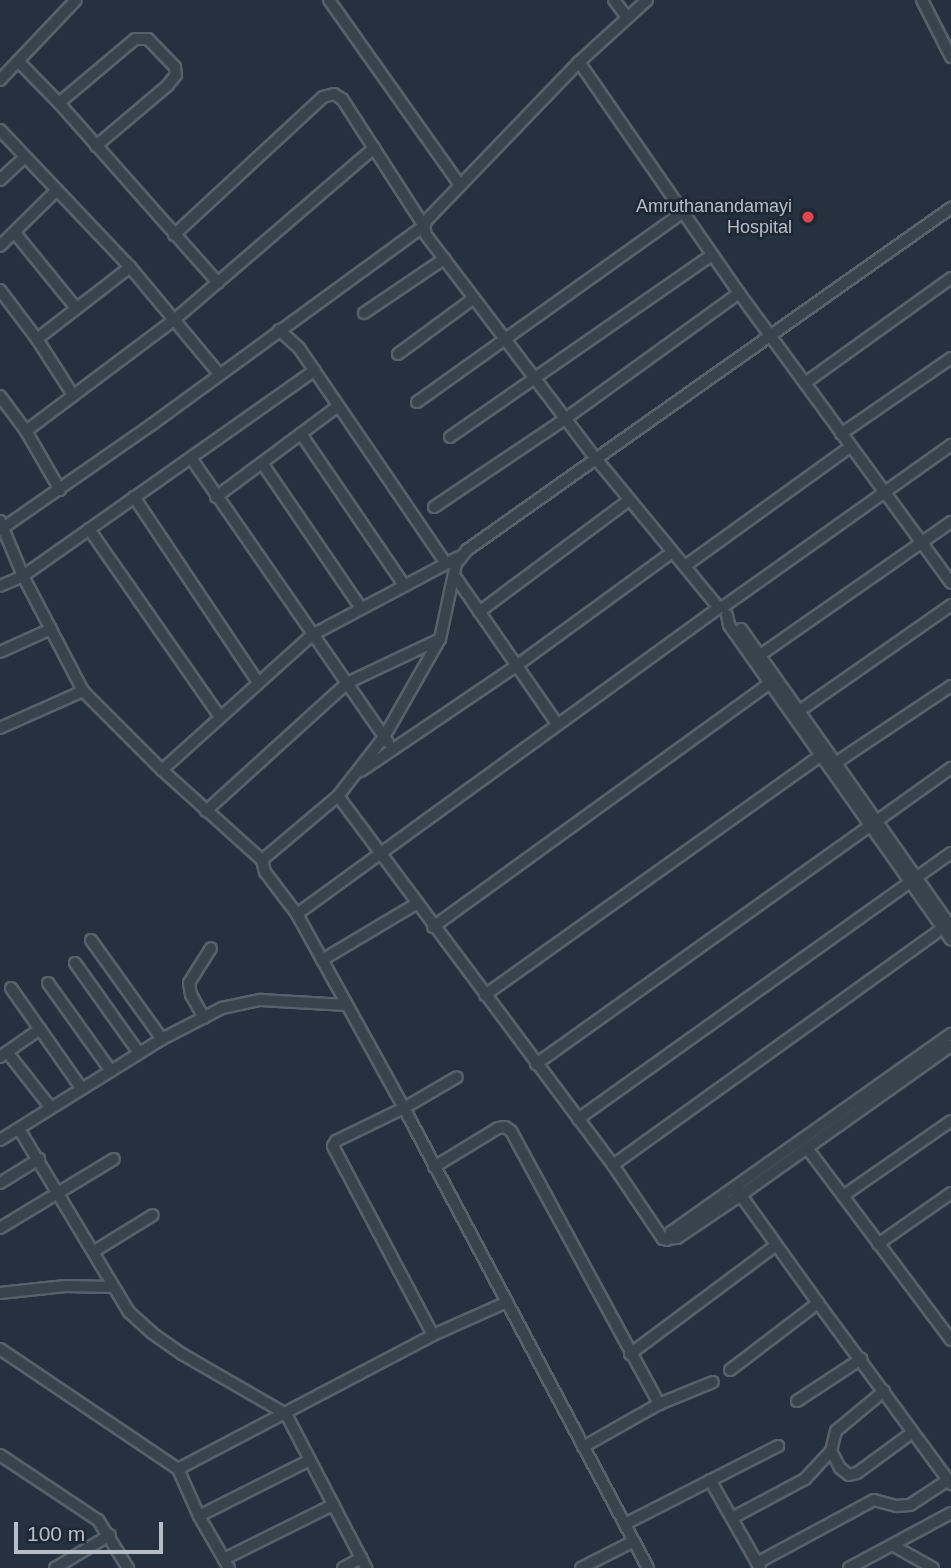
<!DOCTYPE html>
<style>
body{margin:0}
#map{position:relative;width:951px;height:1568px;overflow:hidden;background:#25313e;font-family:Arial,sans-serif}
div>[style]{position:absolute}
.roads{filter:drop-shadow(2px 0 #57616c) drop-shadow(-2px 0 #57616c) drop-shadow(0 2px #57616c) drop-shadow(0 -2px #57616c)}
.minor>*{height:10px;margin:-5px;padding:0 5px;transform-origin:5px;border-radius:5px;background:#39434e}
.dots>*{width:19px;height:19px;translate:-50% -50%;box-sizing:border-box;border:4px solid #1e2834;border-radius:50%}
span{translate:-50% -50%;white-space:nowrap;text-align:center;line-height:1.15;-webkit-text-stroke:5px #1e2834;paint-order:stroke}
.poi-label{font-size:18px;color:#b6bec9}
.right{translate:-100% -50%;text-align:right}
.scale{position:absolute;left:14px;top:1522px;width:149px;height:32px;box-sizing:border-box;border:4px solid #b6bec9;border-top:0;padding-left:9px;font-size:21px;line-height:24px;white-space:nowrap;color:#b6bec9;-webkit-text-stroke:5px #1e2834;paint-order:stroke}
</style>
<div id="map">
<div class="roads">
<div class="minor">
<div style="left:329px;top:0;width:227px;rotate:54.7deg"></div>
<div style="left:614px;top:0;width:21px;rotate:53deg"></div>
<div style="left:647px;top:0;width:92px;rotate:137.6deg"></div>
<div style="left:579px;top:62px;width:219px;rotate:133.9deg"></div>
<div style="left:427px;top:220px;width:7px;rotate:117deg"></div>
<div style="left:424px;top:226px;width:9px;rotate:77deg"></div>
<div style="left:426px;top:235px;width:283px;rotate:52.8deg"></div>
<div style="left:597px;top:460px;width:190px;rotate:50.5deg"></div>
<div style="left:718px;top:607px;width:5px"></div>
<div style="left:723px;top:607px;width:280px;rotate:-35.4deg"></div>
<div style="left:922px;top:0;width:64px;rotate:63deg"></div>
<div style="left:18px;top:61px;width:59px;rotate:45.7deg"></div>
<div style="left:59px;top:103px;width:240px;rotate:48.5deg"></div>
<div style="left:579px;top:62px;width:281px;rotate:55.3deg"></div>
<div style="left:739px;top:293px;width:359px;rotate:53.8deg"></div>
<div style="left:0;top:80px;width:110px;rotate:-46.5deg"></div>
<div style="left:59px;top:103px;width:99px;rotate:-40.1deg"></div>
<div style="left:135px;top:39px;width:13px"></div>
<div style="left:148px;top:39px;width:39px;rotate:46deg"></div>
<div style="left:175px;top:67px;width:8px;rotate:83deg"></div>
<div style="left:176px;top:75px;width:14px;rotate:129deg"></div>
<div style="left:167px;top:86px;width:93px;rotate:139.8deg"></div>
<div style="left:0;top:130px;width:189px;rotate:46.5deg"></div>
<div style="left:130px;top:267px;width:139px;rotate:50.2deg"></div>
<div style="left:0;top:180px;width:34px;rotate:-43deg"></div>
<div style="left:15px;top:233px;width:97px;rotate:50.9deg"></div>
<div style="left:0;top:246px;width:80px;rotate:-44.5deg"></div>
<div style="left:0;top:290px;width:61px;rotate:52.9deg"></div>
<div style="left:37px;top:339px;width:67px;rotate:57.3deg"></div>
<div style="left:364px;top:313px;width:97px;rotate:-34deg"></div>
<div style="left:279px;top:330px;width:27px;rotate:42deg"></div>
<div style="left:299px;top:348px;width:259px;rotate:55.7deg"></div>
<div style="left:37px;top:339px;width:118px;rotate:-37.7deg"></div>
<div style="left:398px;top:354px;width:94px;rotate:-36.4deg"></div>
<div style="left:805px;top:383px;width:180px;rotate:-35.7deg"></div>
<div style="left:0;top:396px;width:44px;rotate:53.4deg"></div>
<div style="left:26px;top:431px;width:68px;rotate:60deg"></div>
<div style="left:417px;top:402px;width:325px;rotate:-35.5deg"></div>
<div style="left:26px;top:431px;width:185px;rotate:-36.9deg"></div>
<div style="left:174px;top:320px;width:264px;rotate:-40.7deg"></div>
<div style="left:301px;top:434px;width:183px;rotate:55.7deg"></div>
<div style="left:841px;top:434px;width:134px;rotate:-34.6deg"></div>
<div style="left:450px;top:437px;width:319px;rotate:-34.8deg"></div>
<div style="left:191px;top:458px;width:346px;rotate:55.3deg"></div>
<div style="left:262px;top:463px;width:176px;rotate:55.7deg"></div>
<div style="left:134px;top:497px;width:223px;rotate:56.2deg"></div>
<div style="left:216px;top:497px;width:152px;rotate:-36.7deg"></div>
<div style="left:434px;top:507px;width:158px;rotate:-33.9deg"></div>
<div style="left:565px;top:419px;width:215px;rotate:-35.9deg"></div>
<div style="left:0;top:521px;width:60px;rotate:67.3deg"></div>
<div style="left:23px;top:576px;width:130px;rotate:62.4deg"></div>
<div style="left:83px;top:691px;width:112px;rotate:45deg"></div>
<div style="left:162px;top:770px;width:135px;rotate:42deg"></div>
<div style="left:89px;top:529px;width:229px;rotate:55.1deg"></div>
<div style="left:0;top:530px;width:184px;rotate:-34.8deg"></div>
<div style="left:151px;top:425px;width:338px;rotate:-36.1deg"></div>
<div style="left:424px;top:226px;width:151px;rotate:-122.8deg"></div>
<div style="left:342px;top:99px;width:9px;rotate:-148deg"></div>
<div style="left:334px;top:94px;width:11px;rotate:165deg"></div>
<div style="left:323px;top:97px;width:203px;rotate:137.2deg"></div>
<div style="left:685px;top:566px;width:203px;rotate:-35.8deg"></div>
<div style="left:454px;top:575px;width:181px;rotate:55.3deg"></div>
<div style="left:0;top:586px;width:25px;rotate:-23deg"></div>
<div style="left:23px;top:576px;width:357px;rotate:-35.2deg"></div>
<div style="left:479px;top:612px;width:187px;rotate:-36.7deg"></div>
<div style="left:727px;top:615px;width:10px;rotate:79deg"></div>
<div style="left:729px;top:625px;width:385px;rotate:54.8deg"></div>
<div style="left:741px;top:629px;width:365px;rotate:54.8deg"></div>
<div style="left:0;top:652px;width:56px;rotate:-24.3deg"></div>
<div style="left:756px;top:658px;width:238px;rotate:-34.9deg"></div>
<div style="left:795px;top:714px;width:190px;rotate:-34.9deg"></div>
<div style="left:0;top:728px;width:91px;rotate:-24deg"></div>
<div style="left:831px;top:766px;width:144px;rotate:-33.7deg"></div>
<div style="left:162px;top:770px;width:202px;rotate:-42deg"></div>
<div style="left:312px;top:635px;width:166px;rotate:-28deg"></div>
<div style="left:361px;top:771px;width:187px;rotate:-34.1deg"></div>
<div style="left:516px;top:666px;width:192px;rotate:-36.1deg"></div>
<div style="left:338px;top:796px;width:460px;rotate:53.3deg"></div>
<div style="left:613px;top:1165px;width:89px;rotate:56deg"></div>
<div style="left:663px;top:1239px;width:14px;rotate:-4deg"></div>
<div style="left:677px;top:1238px;width:77px;rotate:-33.9deg"></div>
<div style="left:741px;top:1195px;width:257px;rotate:-35.4deg"></div>
<div style="left:206px;top:811px;width:190px;rotate:-42.2deg"></div>
<div style="left:347px;top:683px;width:103px;rotate:-25.3deg"></div>
<div style="left:297px;top:914px;width:523px;rotate:-35.97deg"></div>
<div style="left:433px;top:927px;width:423px;rotate:-35.9deg"></div>
<div style="left:91px;top:940px;width:122px;rotate:54.4deg"></div>
<div style="left:322px;top:960px;width:109px;rotate:-30.8deg"></div>
<div style="left:75px;top:963px;width:110px;rotate:54.6deg"></div>
<div style="left:48px;top:983px;width:108px;rotate:54.4deg"></div>
<div style="left:11px;top:988px;width:123px;rotate:54.9deg"></div>
<div style="left:485px;top:995px;width:420px;rotate:-35.5deg"></div>
<div style="left:204px;top:1018px;width:26px;rotate:-119deg"></div>
<div style="left:191px;top:995px;width:12px;rotate:-99deg"></div>
<div style="left:189px;top:983px;width:41px;rotate:-57.8deg"></div>
<div style="left:7px;top:1052px;width:71px;rotate:51.8deg"></div>
<div style="left:0;top:1057px;width:49px;rotate:-35deg"></div>
<div style="left:536px;top:1064px;width:510px;rotate:-35.5deg"></div>
<div style="left:578px;top:1119px;width:458px;rotate:-35.5deg"></div>
<div style="left:19px;top:1129px;width:214px;rotate:59deg"></div>
<div style="left:129px;top:1312px;width:31px;rotate:42deg"></div>
<div style="left:152px;top:1333px;width:37px;rotate:35deg"></div>
<div style="left:182px;top:1354px;width:120px;rotate:30deg"></div>
<div style="left:286px;top:1414px;width:174px;rotate:62.5deg"></div>
<div style="left:0;top:1140px;width:191px;rotate:-31.9deg"></div>
<div style="left:162px;top:1039px;width:68px;rotate:-27.3deg"></div>
<div style="left:222px;top:1008px;width:40px;rotate:-12deg"></div>
<div style="left:261px;top:1000px;width:85px;rotate:3.4deg"></div>
<div style="left:807px;top:1148px;width:240px;rotate:53.1deg"></div>
<div style="left:613px;top:1165px;width:416px;rotate:-35.7deg"></div>
<div style="left:434px;top:1167px;width:75px;rotate:-31.4deg"></div>
<div style="left:498px;top:1128px;width:7px;rotate:-8deg"></div>
<div style="left:505px;top:1127px;width:7px;rotate:34deg"></div>
<div style="left:511px;top:1131px;width:311px;rotate:61.5deg"></div>
<div style="left:0;top:1183px;width:46px;rotate:-31.6deg"></div>
<div style="left:843px;top:1196px;width:131px;rotate:-34.8deg"></div>
<div style="left:0;top:1228px;width:133px;rotate:-31.2deg"></div>
<div style="left:667px;top:1240px;width:9px;rotate:-63deg"></div>
<div style="left:671px;top:1232px;width:343px;rotate:-35.3deg"></div>
<div style="left:878px;top:1244px;width:89px;rotate:-34.9deg"></div>
<div style="left:93px;top:1252px;width:70px;rotate:-31.7deg"></div>
<div style="left:0;top:1293px;width:66px;rotate:-6.1deg"></div>
<div style="left:66px;top:1286px;width:47px;rotate:1.2deg"></div>
<div style="left:818px;top:1303px;width:225px;rotate:53.7deg"></div>
<div style="left:433px;top:1335px;width:214px;rotate:-117.9deg"></div>
<div style="left:333px;top:1146px;width:6px;rotate:-59deg"></div>
<div style="left:336px;top:1141px;width:76px;rotate:-25.9deg"></div>
<div style="left:404px;top:1108px;width:61px;rotate:-30.3deg"></div>
<div style="left:0;top:1349px;width:215px;rotate:34deg"></div>
<div style="left:178px;top:1469px;width:51px;rotate:65.9deg"></div>
<div style="left:199px;top:1516px;width:60px;rotate:60deg"></div>
<div style="left:630px;top:1354px;width:182px;rotate:-36.7deg"></div>
<div style="left:730px;top:1370px;width:111px;rotate:-37.3deg"></div>
<div style="left:818px;top:1303px;width:139px;rotate:-125.6deg"></div>
<div style="left:884px;top:1391px;width:62px;rotate:140.2deg"></div>
<div style="left:836px;top:1431px;width:21px;rotate:104deg"></div>
<div style="left:831px;top:1451px;width:19px;rotate:62deg"></div>
<div style="left:840px;top:1468px;width:11px;rotate:38deg"></div>
<div style="left:849px;top:1475px;width:8px;rotate:-14deg"></div>
<div style="left:857px;top:1473px;width:69px;rotate:-36.2deg"></div>
<div style="left:797px;top:1401px;width:77px;rotate:-33.3deg"></div>
<div style="left:583px;top:1447px;width:87px;rotate:-29.5deg"></div>
<div style="left:659px;top:1404px;width:58px;rotate:-22.2deg"></div>
<div style="left:0;top:1455px;width:118px;rotate:33.6deg"></div>
<div style="left:98px;top:1520px;width:57px;rotate:58deg"></div>
<div style="left:178px;top:1469px;width:288px;rotate:-27.7deg"></div>
<div style="left:433px;top:1335px;width:81px;rotate:-24deg"></div>
<div style="left:710px;top:1480px;width:101px;rotate:60.4deg"></div>
<div style="left:199px;top:1516px;width:124px;rotate:-26.8deg"></div>
<div style="left:732px;top:1518px;width:83px;rotate:-28.1deg"></div>
<div style="left:805px;top:1479px;width:38px;rotate:-47deg"></div>
<div style="left:625px;top:1524px;width:172px;rotate:-27deg"></div>
<div style="left:892px;top:1545px;width:47px;rotate:29.3deg"></div>
<div style="left:224px;top:1559px;width:122px;rotate:-26.4deg"></div>
<div style="left:757px;top:1563px;width:133px;rotate:-28.3deg"></div>
<div style="left:874px;top:1500px;width:24px;rotate:15deg"></div>
<div style="left:897px;top:1506px;width:13px;rotate:-4deg"></div>
<div style="left:910px;top:1505px;width:45px;rotate:-33.3deg"></div>
<div style="left:55px;top:1568px;width:64px;rotate:-31deg"></div>
<div style="left:343px;top:1568px;width:21px;rotate:-29deg"></div>
<div style="left:581px;top:1568px;width:59px;rotate:-27deg"></div>
<div style="left:648px;top:1568px;width:521px;rotate:-117.94deg"></div>
<div style="left:404px;top:1108px;width:222px;rotate:-118.9deg"></div>
<div style="left:297px;top:914px;width:53px;rotate:-127.3deg"></div>
<div style="left:265px;top:872px;width:12px;rotate:-104deg"></div>
<div style="left:262px;top:860px;width:99px;rotate:-40.1deg"></div>
<div style="left:338px;top:796px;width:75px;rotate:-52.1deg"></div>
<div style="left:384px;top:737px;width:113px;rotate:-60.3deg"></div>
<div style="left:440px;top:639px;width:77px;rotate:-78deg"></div>
<div style="left:456px;top:564px;width:18px;rotate:-52deg"></div>
<div style="left:467px;top:550px;width:593px;rotate:-35.25deg"></div>
<div style="left:849px;top:1568px;width:116px;rotate:-28.3deg"></div>
</div>
</div>
<div class="dots">
<div style="left:808px;top:217px;background:#e0444e"></div>
</div>
<div class="poi-label">
<span class="right" style="left:792px;top:217px">Amruthanandamayi<br>Hospital</span>
</div>
<div class="scale">100 m</div>
</div>
